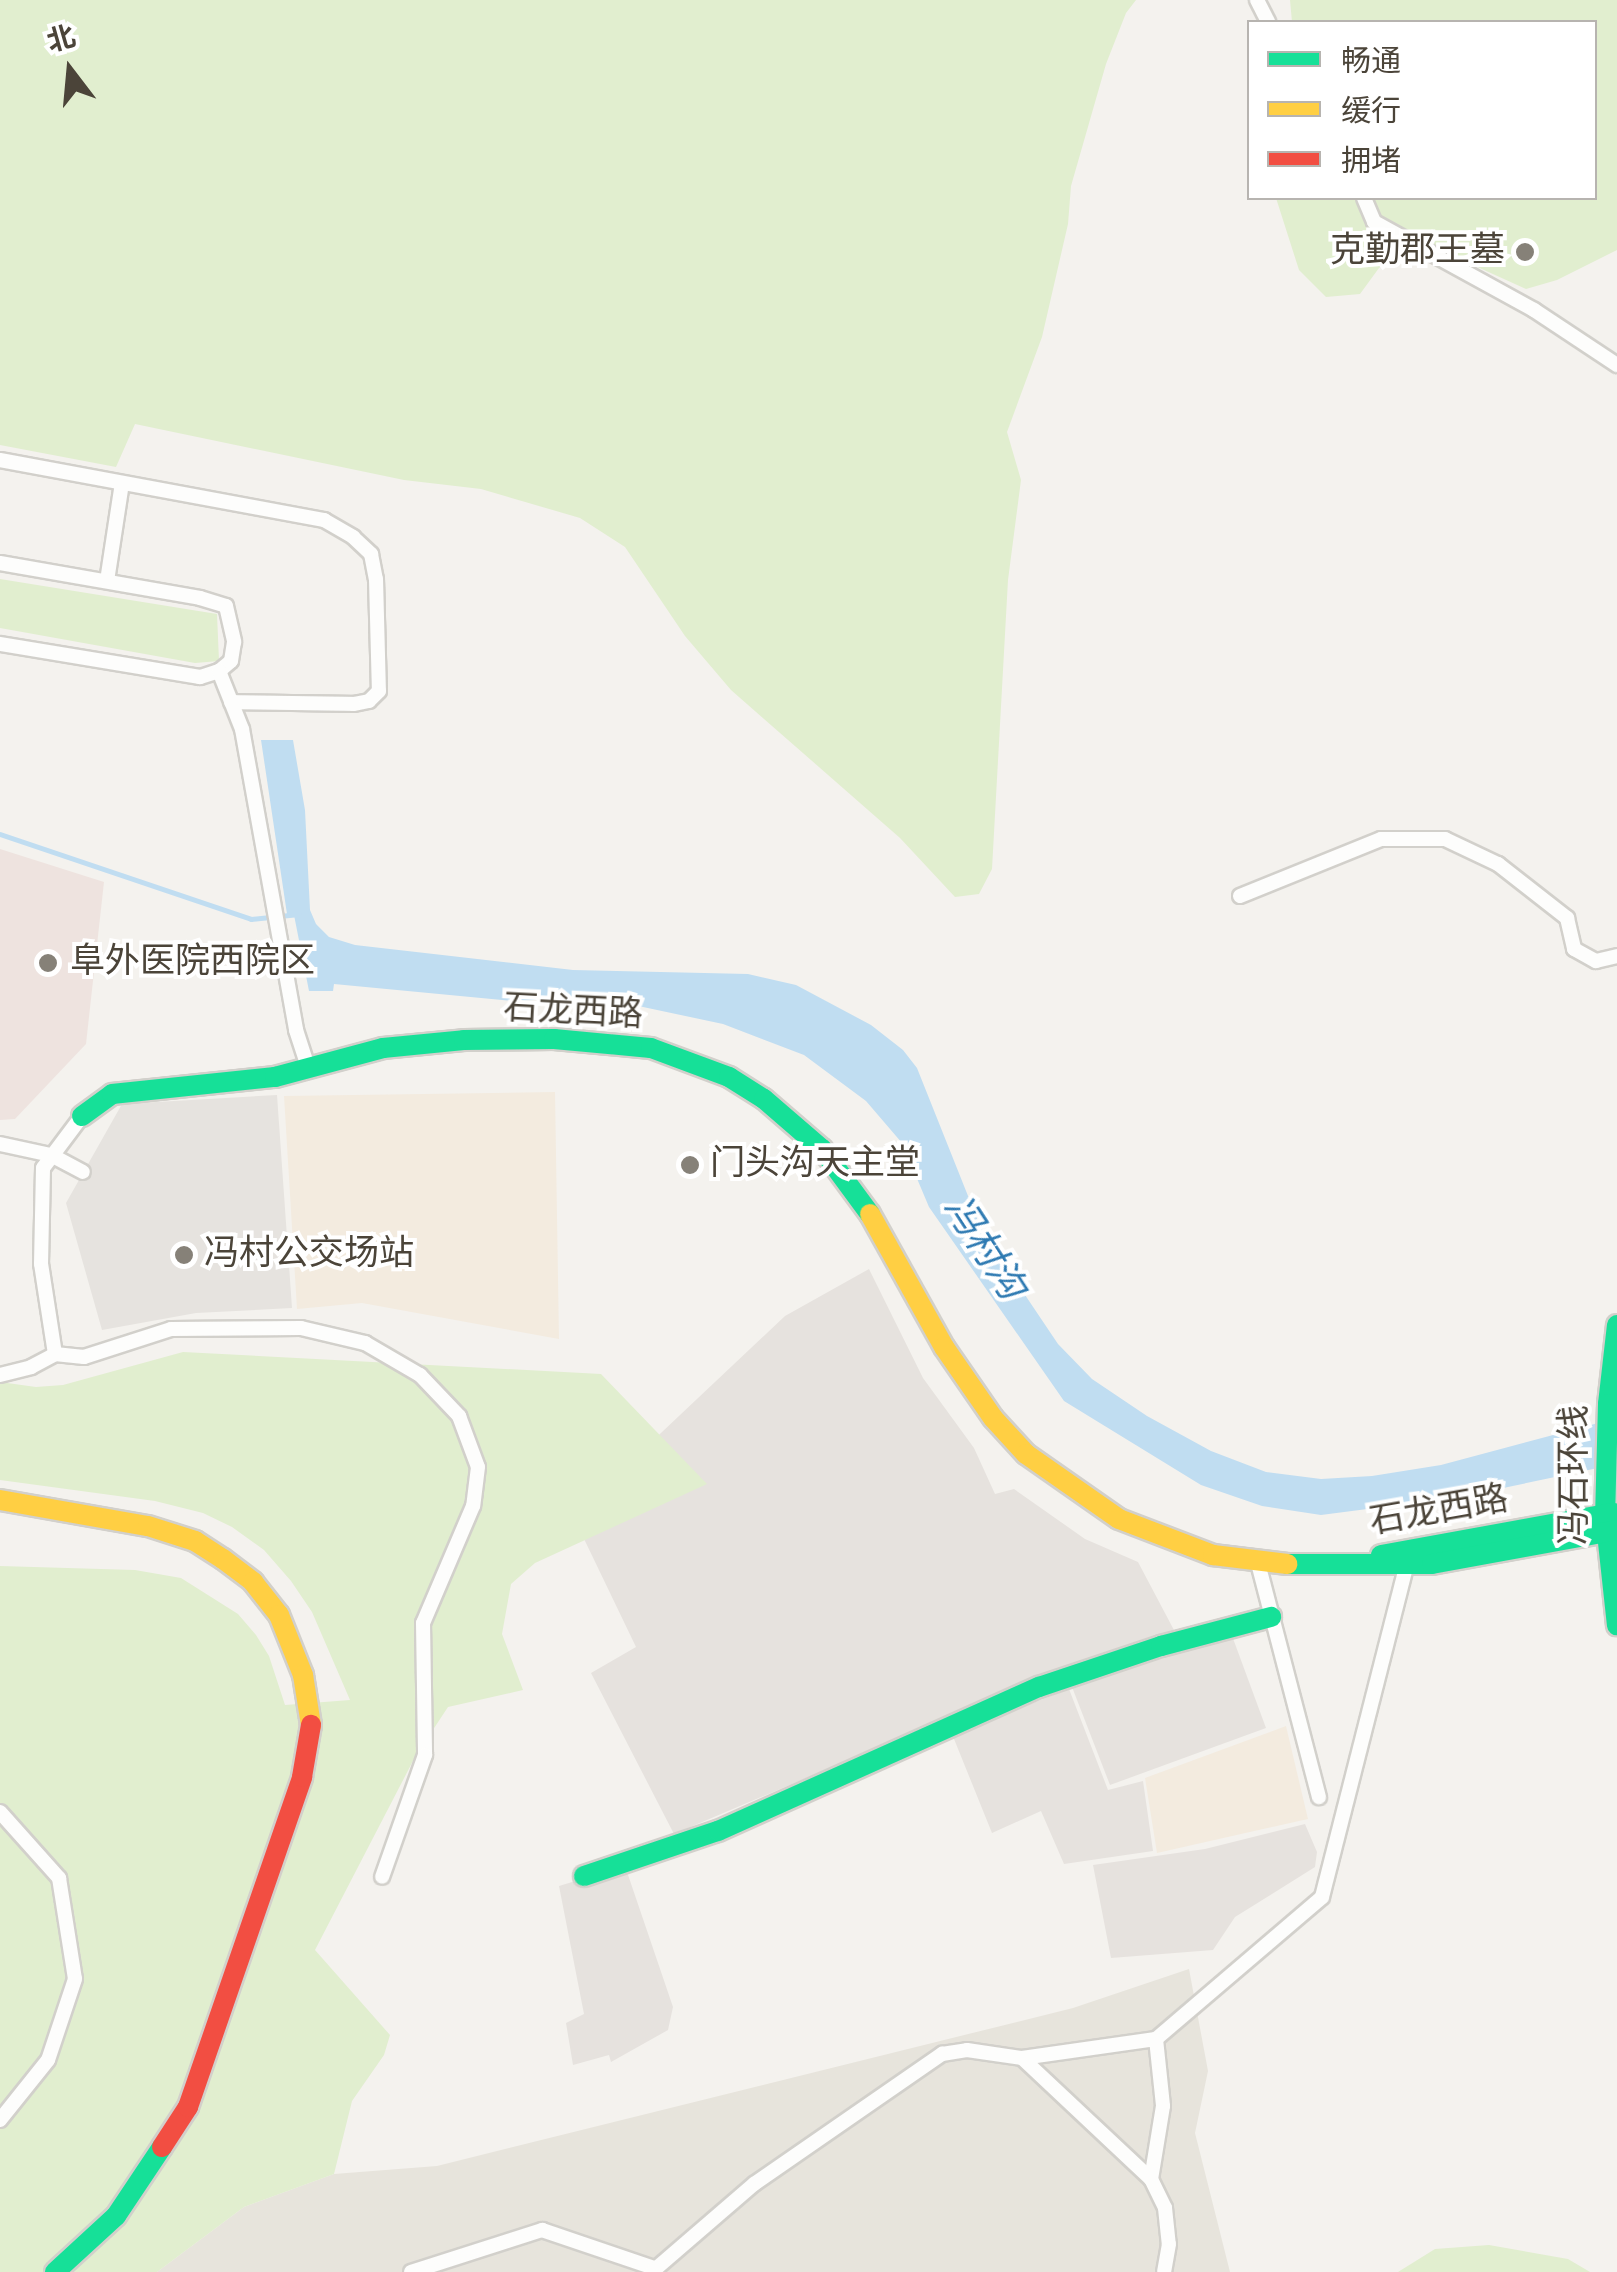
<!DOCTYPE html>
<meta charset="utf-8">
<style>
body{margin:0}
#map{position:relative;width:1617px;height:2272px;overflow:hidden;background:#f4f2ee;font-family:Overpass,"Noto Sans SC",sans-serif}
div>[style]{position:absolute}
.residential>*{inset:0;background:#e7e4dc}
.commercial>*{inset:0;background:#f3ebdf}
.industrial>*{inset:0;background:#e6e2de}
.medical>*{inset:0;background:#eee3df}
.green>*{inset:0;background:#e1eecf}
.parking>*{inset:0;background:#e6e3df}
.water>*{inset:0;background:#c0ddf1}
.stream>*{height:5px;margin:-2.5px;padding:0 2.5px;transform-origin:2.5px;border-radius:2.5px;background:#c0ddf1}
.roads{filter:drop-shadow(2px 0 #d2d0cb) drop-shadow(-2px 0 #d2d0cb) drop-shadow(0 2px #d2d0cb) drop-shadow(0 -2px #d2d0cb)}
.street>*{height:14px;margin:-7px;padding:0 7px;transform-origin:7px;border-radius:7px;background:#fdfdfc}
.fast>*{height:20px;margin:-10px;padding:0 10px;transform-origin:10px;border-radius:10px;background:#16e098}
.slow>*{height:20px;margin:-10px;padding:0 10px;transform-origin:10px;border-radius:10px;background:#ffcf43}
.jam>*{height:20px;margin:-10px;padding:0 10px;transform-origin:10px;border-radius:10px;background:#f24e42}
.dots>*{width:28px;height:28px;translate:-50% -50%;box-sizing:border-box;border:5px solid #fff;border-radius:50%}
span{translate:-50% -50%;white-space:nowrap;text-align:center;line-height:1.15;-webkit-text-stroke:8px #fff;paint-order:stroke}
.poi-label{font-size:35px;color:#4b4439}
.right{translate:-100% -50%;text-align:right}
.left{translate:0 -50%;text-align:left}
.street-label{font-size:35px;color:#4b4439}
.water-label{font-size:38px;color:#2e7ab2;font-style:italic}
.legend{position:absolute;left:1247px;top:20px;width:350px;height:180px;box-sizing:border-box;background:#fff;border:2px solid #b7b4b0;margin:0;padding:12px 18px;list-style:none;font-size:30px;color:#4b4439}
.legend li{display:flex;align-items:center;gap:20px;height:50px}
.legend b{width:50px;border:2px solid #b7b4b0}
.north{position:absolute;left:20px;top:20px;width:100px;height:100px;-webkit-text-stroke:8px #fff;paint-order:stroke;rotate:344deg;font-size:28px;font-weight:700;line-height:40px;text-align:center;color:#4b4439}
.north::after{content:'';display:block;margin:auto;width:35px;height:45px;background:#4b4439;clip-path:polygon(50% 0,100% 100%,50% 72%,0 100%)}
</style>
<div id="map">
<div class="residential">
<div style="clip-path:polygon(1189px 1969px,1208px 2071px,1195px 2133px,1230px 2272px,157px 2272px,244px 2207px,334px 2174px,437px 2166px,1073px 2008px)"></div>
</div>
<div class="commercial">
<div style="clip-path:polygon(555px 1092px,559px 1339px,362px 1303px,297px 1309px,284px 1096px)"></div>
<div style="clip-path:polygon(1286px 1726px,1308px 1819px,1157px 1853px,1145px 1778px)"></div>
</div>
<div class="industrial">
<div style="clip-path:polygon(869px 1269px,923px 1378px,974px 1448px,995px 1494px,1014px 1489px,1085px 1539px,1138px 1562px,1175px 1632px,1039px 1679px,674px 1834px,591px 1673px,636px 1647px,573px 1516px,785px 1316px)"></div>
<div style="clip-path:polygon(1231px 1633px,1266px 1728px,1110px 1785px,1072px 1687px,1173px 1648px)"></div>
<div style="clip-path:polygon(1069px 1689px,1108px 1790px,1143px 1781px,1153px 1851px,1064px 1864px,1041px 1811px,992px 1833px,952px 1734px)"></div>
<div style="clip-path:polygon(1305px 1824px,1317px 1852px,1315px 1867px,1235px 1917px,1213px 1950px,1111px 1958px,1093px 1865px,1205px 1849px)"></div>
<div style="clip-path:polygon(625px 1866px,673px 2007px,668px 2030px,611px 2062px,609px 2055px,573px 2065px,566px 2023px,584px 2014px,559px 1886px)"></div>
</div>
<div class="medical">
<div style="clip-path:polygon(0 849px,104px 882px,86px 1044px,15px 1119px,0 1120px)"></div>
</div>
<div class="green">
<div style="clip-path:polygon(0 0,1136px 0,1126px 13px,1106px 64px,1071px 186px,1068px 224px,1042px 337px,1007px 432px,1021px 480px,1008px 580px,992px 869px,979px 894px,955px 897px,900px 838px,731px 690px,685px 636px,625px 547px,580px 518px,481px 489px,404px 480px,135px 424px,116px 467px,0 445px)"></div>
<div style="clip-path:polygon(1290px 0,1617px 0,1617px 250px,1557px 280px,1526px 289px,1462px 260px,1413px 247px,1379px 268px,1360px 294px,1326px 297px,1299px 270px,1276px 198px,1594px 198px,1594px 22px,1292px 22px)"></div>
<div style="clip-path:polygon(0 579px,217px 614px,219px 661px,195px 663px,0 628px)"></div>
<div style="clip-path:polygon(183px 1352px,601px 1374px,707px 1484px,535px 1563px,511px 1584px,502px 1634px,523px 1690px,448px 1707px,415px 1757px,315px 1950px,390px 2035px,384px 2055px,352px 2101px,334px 2174px,244px 2207px,157px 2272px,0 2272px,0 1566px,135px 1570px,181px 1578px,238px 1614px,256px 1635px,269px 1656px,285px 1705px,350px 1700px,312px 1612px,291px 1581px,264px 1550px,232px 1527px,203px 1513px,155px 1501px,0 1480px,0 1382px,36px 1387px,63px 1385px)"></div>
<div style="clip-path:polygon(1489px 2245px,1568px 2259px,1590px 2272px,1398px 2272px,1435px 2249px)"></div>
</div>
<div class="parking">
<div style="clip-path:polygon(277px 1095px,292px 1308px,196px 1313px,102px 1330px,66px 1203px,122px 1104px)"></div>
</div>
<div class="water">
<div style="clip-path:polygon(261px 740px,293px 740px,305px 810px,310px 910px,316px 924px,329px 937px,355px 945px,573px 970px,748px 974px,796px 985px,871px 1025px,903px 1050px,917px 1068px,982px 1231px,1058px 1344px,1092px 1379px,1147px 1416px,1211px 1451px,1266px 1472px,1321px 1479px,1372px 1476px,1441px 1465px,1617px 1418px,1617px 1464px,1460px 1497px,1321px 1515px,1262px 1506px,1201px 1485px,1064px 1401px,929px 1207px,902px 1143px,866px 1101px,804px 1055px,723px 1024px,596px 997px,513px 1001px,334px 984px,333px 991px,309px 991px,294px 915px,287px 914px)"></div>
</div>
<div class="stream">
<div style="left:0;top:834px;width:265px;rotate:18.7deg"></div>
<div style="left:251px;top:919px;width:48px;rotate:-5.9deg"></div>
</div>
<div class="roads">
<div class="street">
<div style="left:1257px;top:0;width:25px;rotate:63deg"></div>
<div style="left:1364px;top:198px;width:26px;rotate:67deg"></div>
<div style="left:1374px;top:222px;width:183px;rotate:28.8deg"></div>
<div style="left:1534px;top:310px;width:100px;rotate:33.5deg"></div>
<div style="left:0;top:460px;width:330px;rotate:10.5deg"></div>
<div style="left:324px;top:520px;width:34px;rotate:30deg"></div>
<div style="left:353px;top:537px;width:25px;rotate:43deg"></div>
<div style="left:371px;top:554px;width:25px;rotate:79deg"></div>
<div style="left:376px;top:579px;width:112px;rotate:88.5deg"></div>
<div style="left:379px;top:691px;width:14px;rotate:135deg"></div>
<div style="left:369px;top:701px;width:16px;rotate:169deg"></div>
<div style="left:353px;top:704px;width:122px;rotate:-179.1deg"></div>
<div style="left:0;top:563px;width:203px;rotate:9.9deg"></div>
<div style="left:200px;top:598px;width:27px;rotate:17deg"></div>
<div style="left:226px;top:606px;width:37px;rotate:77deg"></div>
<div style="left:234px;top:642px;width:19px;rotate:99deg"></div>
<div style="left:231px;top:661px;width:16px;rotate:140deg"></div>
<div style="left:219px;top:671px;width:20px;rotate:162deg"></div>
<div style="left:200px;top:677px;width:203px;rotate:-170.6deg"></div>
<div style="left:107px;top:581px;width:99px;rotate:-81.3deg"></div>
<div style="left:219px;top:671px;width:62px;rotate:68.4deg"></div>
<div style="left:242px;top:729px;width:306px;rotate:79.8deg"></div>
<div style="left:296px;top:1030px;width:38px;rotate:72deg"></div>
<div style="left:1240px;top:896px;width:152px;rotate:-22deg"></div>
<div style="left:1381px;top:839px;width:64px"></div>
<div style="left:1445px;top:839px;width:59px;rotate:25.3deg"></div>
<div style="left:1498px;top:864px;width:88px;rotate:38deg"></div>
<div style="left:1567px;top:918px;width:32px;rotate:77deg"></div>
<div style="left:1574px;top:949px;width:25px;rotate:29deg"></div>
<div style="left:1596px;top:961px;width:22px;rotate:-13deg"></div>
<div style="left:0;top:1144px;width:52px;rotate:12.2deg"></div>
<div style="left:51px;top:1155px;width:36px;rotate:28deg"></div>
<div style="left:55px;top:1354px;width:29px;rotate:6deg"></div>
<div style="left:84px;top:1357px;width:91px;rotate:-17.8deg"></div>
<div style="left:171px;top:1329px;width:130px;rotate:-0.4deg"></div>
<div style="left:301px;top:1328px;width:66px;rotate:13.2deg"></div>
<div style="left:365px;top:1343px;width:64px;rotate:30.2deg"></div>
<div style="left:420px;top:1375px;width:57px;rotate:46.4deg"></div>
<div style="left:459px;top:1416px;width:54px;rotate:69.6deg"></div>
<div style="left:478px;top:1467px;width:39px;rotate:97deg"></div>
<div style="left:473px;top:1506px;width:127px;rotate:113.1deg"></div>
<div style="left:423px;top:1623px;width:132px;rotate:89.1deg"></div>
<div style="left:425px;top:1755px;width:129px;rotate:109.4deg"></div>
<div style="left:0;top:1375px;width:32px;rotate:-14deg"></div>
<div style="left:31px;top:1367px;width:27px;rotate:-28deg"></div>
<div style="left:55px;top:1354px;width:91px;rotate:-98.8deg"></div>
<div style="left:41px;top:1264px;width:96px;rotate:-88.8deg"></div>
<div style="left:43px;top:1168px;width:65px;rotate:-53.1deg"></div>
<div style="left:1258px;top:1563px;width:242px;rotate:75.4deg"></div>
<div style="left:0;top:1812px;width:89px;rotate:48.2deg"></div>
<div style="left:59px;top:1878px;width:102px;rotate:81deg"></div>
<div style="left:75px;top:1979px;width:85px;rotate:108.4deg"></div>
<div style="left:48px;top:2060px;width:77px;rotate:128.7deg"></div>
<div style="left:1156px;top:2039px;width:218px;rotate:-40.5deg"></div>
<div style="left:1322px;top:1897px;width:344px;rotate:-75.7deg"></div>
<div style="left:1022px;top:2058px;width:177px;rotate:43.2deg"></div>
<div style="left:1151px;top:2179px;width:32px;rotate:64deg"></div>
<div style="left:1165px;top:2208px;width:36px;rotate:84deg"></div>
<div style="left:1169px;top:2244px;width:28px;rotate:100deg"></div>
<div style="left:411px;top:2272px;width:138px;rotate:-17.8deg"></div>
<div style="left:542px;top:2230px;width:118px;rotate:18.7deg"></div>
<div style="left:652px;top:2272px;width:135px;rotate:-40.8deg"></div>
<div style="left:754px;top:2184px;width:229px;rotate:-34.7deg"></div>
<div style="left:942px;top:2054px;width:25px;rotate:-9deg"></div>
<div style="left:967px;top:2050px;width:56px;rotate:8.3deg"></div>
<div style="left:1022px;top:2058px;width:135px;rotate:-8.1deg"></div>
<div style="left:1156px;top:2039px;width:67px;rotate:84deg"></div>
<div style="left:1163px;top:2106px;width:74px;rotate:99.3deg"></div>
</div>
<div class="fast">
<div style="left:82px;top:1116px;width:37px;rotate:-36deg"></div>
<div style="left:112px;top:1094px;width:164px;rotate:-6deg"></div>
<div style="left:275px;top:1077px;width:112px;rotate:-15deg"></div>
<div style="left:383px;top:1048px;width:81px;rotate:-5.6deg"></div>
<div style="left:464px;top:1040px;width:90px;rotate:-0.6deg"></div>
<div style="left:554px;top:1039px;width:97px;rotate:5.3deg"></div>
<div style="left:651px;top:1048px;width:83px;rotate:20.4deg"></div>
<div style="left:729px;top:1077px;width:41px;rotate:32.2deg"></div>
<div style="left:764px;top:1099px;width:77px;rotate:40.8deg"></div>
<div style="left:822px;top:1149px;width:81px;rotate:53.6deg"></div>
<div style="left:1617px;top:1325px;width:80px;rotate:96.5deg"></div>
<div style="left:1608px;top:1404px;width:111px;rotate:91.5deg"></div>
<div style="left:1605px;top:1515px;width:111px;rotate:83.8deg"></div>
<div style="left:1381px;top:1555px;width:236px;rotate:-10.3deg"></div>
<div style="left:1287px;top:1564px;width:145px"></div>
<div style="left:1432px;top:1564px;width:188px;rotate:-10.4deg"></div>
<div style="left:584px;top:1876px;width:141px;rotate:-18.6deg"></div>
<div style="left:718px;top:1831px;width:352px;rotate:-24.2deg"></div>
<div style="left:1039px;top:1687px;width:129px;rotate:-18.6deg"></div>
<div style="left:1161px;top:1646px;width:114px;rotate:-14.8deg"></div>
<div style="left:55px;top:2272px;width:83px;rotate:-42.6deg"></div>
<div style="left:116px;top:2216px;width:83px;rotate:-56.3deg"></div>
</div>
<div class="slow">
<div style="left:870px;top:1214px;width:152px;rotate:60.9deg"></div>
<div style="left:944px;top:1347px;width:86px;rotate:55.4deg"></div>
<div style="left:993px;top:1418px;width:49px;rotate:47.5deg"></div>
<div style="left:1026px;top:1454px;width:113px;rotate:35deg"></div>
<div style="left:1119px;top:1519px;width:101px;rotate:21deg"></div>
<div style="left:1213px;top:1555px;width:75px;rotate:6.9deg"></div>
<div style="left:0;top:1500px;width:150px;rotate:10deg"></div>
<div style="left:148px;top:1526px;width:49px;rotate:17.7deg"></div>
<div style="left:195px;top:1541px;width:33px;rotate:33deg"></div>
<div style="left:223px;top:1559px;width:38px;rotate:37deg"></div>
<div style="left:253px;top:1582px;width:42px;rotate:51.8deg"></div>
<div style="left:279px;top:1615px;width:65px;rotate:68.2deg"></div>
<div style="left:303px;top:1675px;width:51px;rotate:80.9deg"></div>
</div>
<div class="jam">
<div style="left:162px;top:2147px;width:48px;rotate:-57deg"></div>
<div style="left:188px;top:2107px;width:349px;rotate:-70.9deg"></div>
<div style="left:302px;top:1777px;width:53px;rotate:-80.2deg"></div>
</div>
</div>
<div class="dots">
<div style="left:1525px;top:252px;background:#868178"></div>
<div style="left:48px;top:963px;background:#868178"></div>
<div style="left:690px;top:1165px;background:#868178"></div>
<div style="left:184px;top:1255px;background:#868178"></div>
</div>
<div class="poi-label">
<span class="right" style="left:1505px;top:252px">克勤郡王墓</span>
<span class="left" style="left:70px;top:963px">阜外医院西院区</span>
<span class="left" style="left:710px;top:1165px">门头沟天主堂</span>
<span class="left" style="left:204px;top:1255px">冯村公交场站</span>
</div>
<div class="street-label">
<span style="left:573px;top:1013px;rotate:3deg">石龙西路</span>
<span style="left:1576px;top:1475px;rotate:-90deg">冯石环线</span>
<span style="left:1439px;top:1512px;rotate:-10deg">石龙西路</span>
</div>
<div class="water-label">
<span style="left:982px;top:1249px;rotate:57deg">冯村沟</span>
</div>
<ul class="legend">
<li><b style="height:12px;background:#16e098"></b>畅通</li>
<li><b style="height:12px;background:#ffcf43"></b>缓行</li>
<li><b style="height:12px;background:#f24e42"></b>拥堵</li>
</ul>
<div class="north">北</div>
</div>
